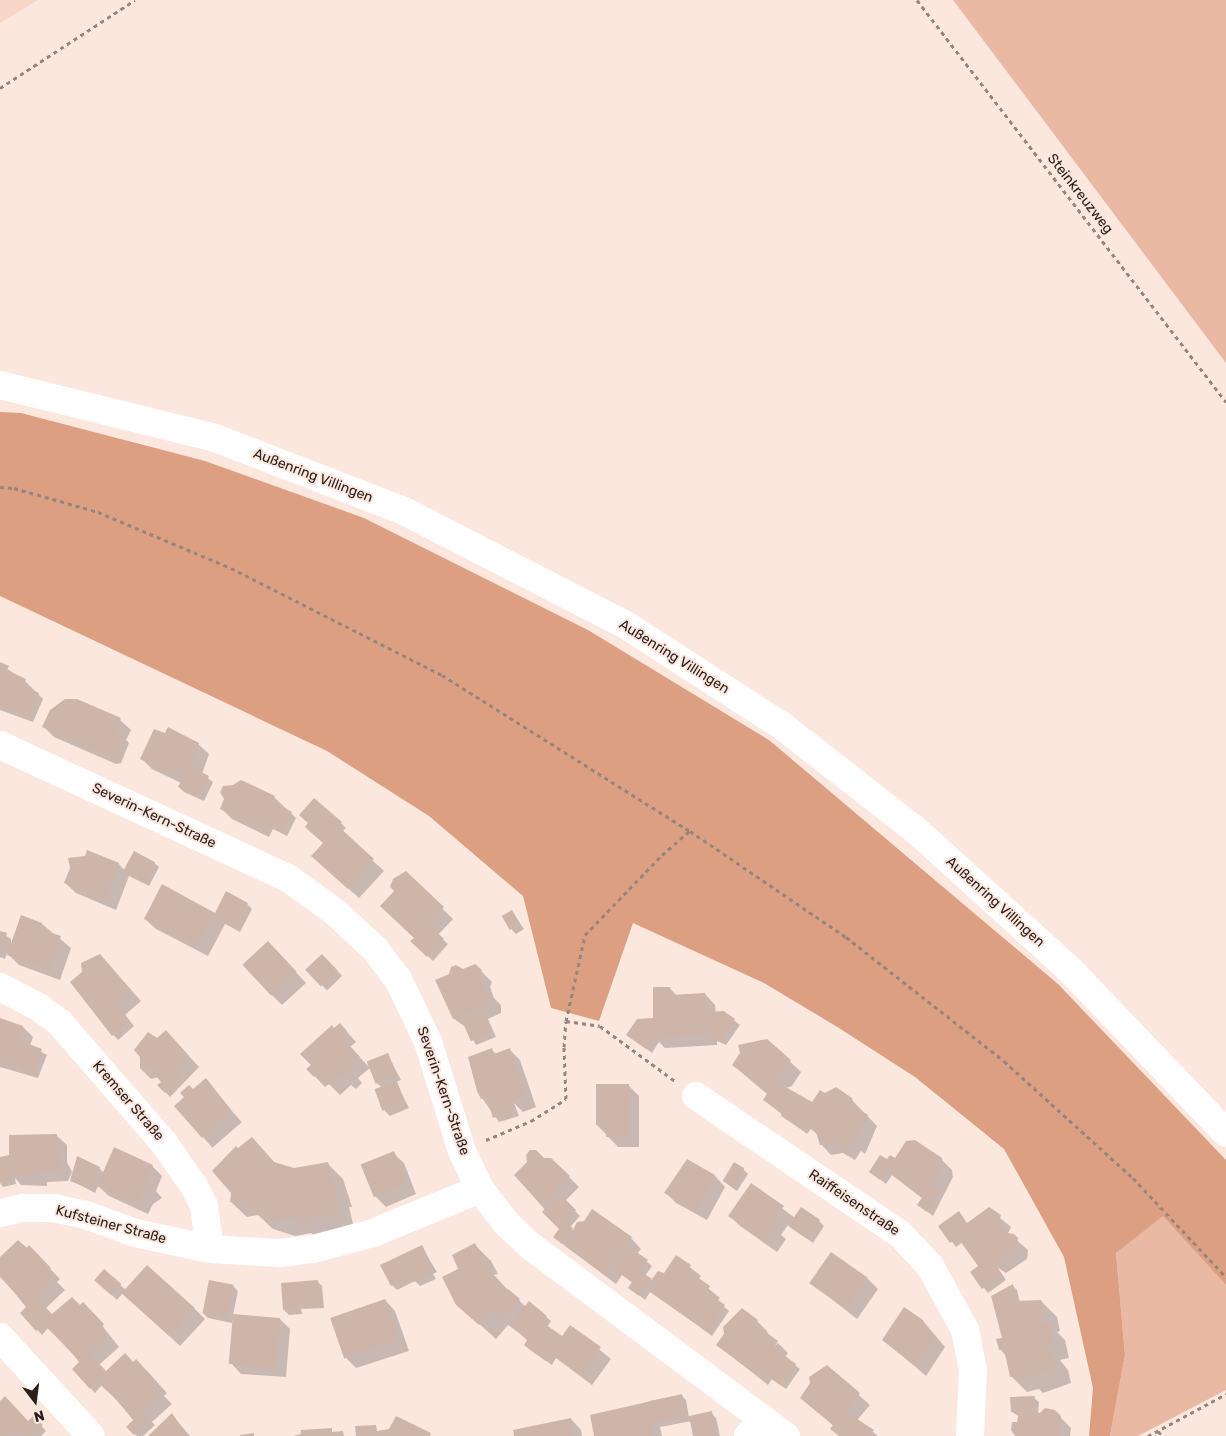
<!DOCTYPE html>
<meta charset="utf-8">
<style>
body{margin:0}
#map{position:relative;width:1226px;height:1436px;overflow:hidden;background:#fce7de;font-family:Rubik,sans-serif}
div>[style]{position:absolute}
.built>*{inset:0;background:#f9d7c8}
.green>*{inset:0;background:#e9b9a4}
.forest>*{inset:0;background:#dd9f82}
.shadow>*{inset:0;background:#0003;transform-origin:0 0}
.building>*{inset:0;background:#ceb5a9;transform-origin:0 0}
.path>*{height:3px;margin-top:-1.5px;transform-origin:0;background:repeating-linear-gradient(90deg,#94857e 0 4px,transparent 0 8px)}
.minor>*{height:28px;margin:-14px;padding:0 14px;transform-origin:14px;border-radius:14px;background:#fff}
span{translate:-50% -50%;white-space:nowrap;text-align:center;line-height:1.15;-webkit-text-stroke:4px #fce7de;paint-order:stroke}
.street-label{font-size:14px;color:#29201c}
.north{position:absolute;left:10px;top:1376px;width:50px;height:50px;-webkit-text-stroke:4px #fce7de;paint-order:stroke;rotate:165deg;font-size:14px;font-weight:700;line-height:20px;text-align:center;color:#29201c}
.north::after{content:'';display:block;margin:auto;width:18px;height:22px;background:#29201c;clip-path:polygon(50% 0,100% 100%,50% 72%,0 100%)}
</style>
<div id="map">
<div class="built">
<div style="clip-path:polygon(0 0,38px 0,0 23px)"></div>
</div>
<div class="green">
<div style="clip-path:polygon(953px 0,1226px 0,1226px 363px)"></div>
<div style="clip-path:polygon(1163px 1215px,1226px 1285px,1226px 1390px,1138px 1436px,1110px 1436px,1125px 1355px,1116px 1253px)"></div>
</div>
<div class="forest">
<div style="clip-path:polygon(0 412px,21px 413px,205px 461px,364px 518px,588px 630px,769px 740px,1058px 984px,1226px 1160px,1226px 1285px,1163px 1216px,1116px 1253px,1125px 1355px,1110px 1436px,1089px 1436px,1093px 1388px,1064px 1257px,1004px 1149px,915px 1077px,839px 1028px,764px 983px,633px 923px,599px 1021px,551px 1008px,523px 896px,429px 816px,327px 751px,0 596px)"></div>
</div>
<div class="shadow">
<div style="clip-path:polygon(0 664px,25px 681px,43px 699px,33px 722px,0 710px)"></div>
<div style="clip-path:polygon(120px 720px,131px 730px,126px 740px,129px 743px,121px 763px,116px 764px,54px 737px,44px 727px)"></div>
<div style="clip-path:polygon(198px 744px,209px 754px,202px 774px,213px 782px,204px 801px,184px 792px,179px 787px,181px 783px,152px 769px,141px 758px)"></div>
<div style="clip-path:polygon(274px 797px,296px 818px,287px 836px,273px 829px,269px 837px,232px 819px,221px 808px)"></div>
<div style="clip-path:polygon(341px 823px,346px 828px,342px 832px,384px 871px,359px 898px,323px 866px,324px 843px,306px 827px)"></div>
<div style="clip-path:polygon(88px 852px,119px 864px,125px 871px,154px 863px,159px 867px,149px 886px,129px 876px,116px 910px,76px 893px,65px 883px)"></div>
<div style="clip-path:polygon(406px 873px,453px 919px,438px 935px,448px 944px,433px 961px,412px 941px,415px 938px,395px 891px)"></div>
<div style="clip-path:polygon(247px 904px,252px 909px,240px 932px,225px 924px,208px 956px,156px 929px,145px 919px,215px 914px)"></div>
<div style="clip-path:polygon(512px 912px,524px 929px,516px 934px,511px 929px)"></div>
<div style="clip-path:polygon(22px 917px,42px 924px,71px 948px,60px 980px,19px 965px,7px 953px,5px 959px,0 957px,0 932px,11px 939px,11px 948px)"></div>
<div style="clip-path:polygon(279px 954px,306px 983px,282px 1005px,272px 995px)"></div>
<div style="left:322px;top:955px;width:29px;height:21px;rotate:46deg"></div>
<div style="clip-path:polygon(475px 965px,492px 982px,490px 987px,494px 998px,501px 1005px,501px 1013px,488px 1019px,496px 1037px,476px 1045px,467px 1028px,454px 1019px,437px 980px)"></div>
<div style="clip-path:polygon(110px 966px,141px 1001px,125px 1015px,134px 1026px,118px 1040px,100px 1020px)"></div>
<div style="clip-path:polygon(670px 988px,677px 996px,705px 994px,715px 1005px,716px 1013px,723px 1012px,740px 1025px,726px 1045px,717px 1041px,717px 1045px,665px 1048px,659px 1042px,652px 1053px,628px 1035px,655px 1022px)"></div>
<div style="clip-path:polygon(0 1019px,23px 1027px,33px 1037px,30px 1046px,47px 1055px,38px 1078px,0 1067px)"></div>
<div style="clip-path:polygon(340px 1024px,356px 1042px,350px 1047px,370px 1068px,358px 1078px,362px 1083px,356px 1089px,351px 1085px,340px 1095px,329px 1084px,325px 1087px,308px 1069px)"></div>
<div style="clip-path:polygon(767px 1040px,801px 1072px,792px 1086px,786px 1088px,818px 1107px,825px 1095px,851px 1099px,877px 1126px,865px 1154px,861px 1151px,855px 1160px,843px 1153px,831px 1155px,821px 1144px,819px 1136px,811px 1129px,807px 1134px,770px 1105px,765px 1100px,768px 1095px,733px 1065px)"></div>
<div style="clip-path:polygon(176px 1042px,199px 1067px,170px 1097px,159px 1085px,163px 1082px,159px 1077px,151px 1079px,141px 1069px,142px 1057px)"></div>
<div style="clip-path:polygon(492px 1050px,496px 1054px,510px 1050px,520px 1060px,536px 1107px,523px 1112px,514px 1103px,519px 1116px,499px 1122px,482px 1098px)"></div>
<div style="clip-path:polygon(388px 1055px,401px 1080px,396px 1082px,409px 1108px,390px 1116px,385px 1111px,383px 1089px,377px 1083px)"></div>
<div style="left:205px;top:1080px;width:56px;height:39px;rotate:49deg"></div>
<div style="clip-path:polygon(628px 1085px,639px 1096px,639px 1147px,618px 1147px,597px 1125px)"></div>
<div style="clip-path:polygon(56px 1135px,67px 1145px,67px 1162px,72px 1172px,68px 1181px,47px 1182px,47px 1186px,21px 1185px,15px 1178px,16px 1184px,3px 1187px,0 1183px,0 1158px,10px 1158px)"></div>
<div style="clip-path:polygon(251px 1138px,276px 1164px,294px 1170px,327px 1163px,343px 1179px,352px 1207px,349px 1207px,354px 1228px,316px 1239px,311px 1233px,295px 1236px,273px 1229px,258px 1215px,247px 1217px,231px 1202px,239px 1150px)"></div>
<div style="clip-path:polygon(393px 1153px,404px 1163px,416px 1194px,386px 1207px,375px 1196px)"></div>
<div style="clip-path:polygon(544px 1159px,551px 1159px,579px 1187px,565px 1201px,580px 1216px,570px 1227px,574px 1231px,631px 1238px,641px 1249px,637px 1254px,652px 1266px,645px 1276px,652px 1280px,659px 1272px,664px 1274px,677px 1257px,701px 1276px,698px 1280px,720px 1298px,717px 1301px,729px 1311px,712px 1336px,651px 1291px,645px 1300px,630px 1288px,633px 1283px,622px 1275px,616px 1284px,560px 1242px,561px 1229px,516px 1175px)"></div>
<div style="clip-path:polygon(941px 1159px,952px 1170px,953px 1177px,933px 1216px,919px 1205px,923px 1199px,892px 1175px,886px 1184px,871px 1172px,888px 1161px)"></div>
<div style="clip-path:polygon(687px 1161px,715px 1176px,725px 1187px,707px 1220px,676px 1203px,666px 1193px)"></div>
<div style="clip-path:polygon(152px 1166px,162px 1176px,156px 1191px,162px 1198px,153px 1204px,148px 1214px,109px 1196px,98px 1186px,95px 1193px,71px 1180px,99px 1168px,104px 1173px)"></div>
<div style="clip-path:polygon(743px 1169px,748px 1174px,737px 1191px,723px 1181px)"></div>
<div style="clip-path:polygon(751px 1185px,795px 1218px,801px 1209px,819px 1221px,824px 1226px,813px 1243px,788px 1225px,781px 1235px,786px 1239px,777px 1252px,740px 1226px,730px 1216px)"></div>
<div style="clip-path:polygon(989px 1209px,1011px 1227px,1008px 1233px,1028px 1250px,1027px 1259px,1006px 1273px,998px 1268px,1006px 1280px,988px 1293px,972px 1272px,980px 1266px,963px 1242px,956px 1247px,940px 1226px,967px 1224px)"></div>
<div style="clip-path:polygon(475px 1245px,491px 1261px,498px 1274px,494px 1275px,508px 1290px,526px 1307px,530px 1303px,551px 1321px,547px 1327px,562px 1338px,570px 1326px,611px 1359px,592px 1385px,556px 1358px,552px 1365px,530px 1350px,525px 1345px,529px 1340px,508px 1325px,496px 1339px,457px 1304px,460px 1270px)"></div>
<div style="clip-path:polygon(421px 1246px,437px 1272px,433px 1274px,436px 1279px,420px 1286px,415px 1281px,397px 1290px,392px 1285px)"></div>
<div style="clip-path:polygon(29px 1247px,60px 1279px,57px 1282px,65px 1290px,45px 1309px,52px 1316px,80px 1307px,93px 1314px,119px 1347px,99px 1365px,106px 1373px,133px 1363px,147px 1371px,167px 1393px,164px 1396px,172px 1404px,152px 1422px,155px 1425px,143px 1436px,137px 1436px,128px 1427px,135px 1420px,102px 1385px,95px 1393px,73px 1369px,81px 1363px,48px 1328px,42px 1335px,21px 1313px,28px 1307px,0 1277px,0 1259px)"></div>
<div style="clip-path:polygon(104px 1271px,126px 1290px,194px 1308px,205px 1319px,180px 1346px,123px 1293px,117px 1300px,96px 1280px)"></div>
<div style="clip-path:polygon(868px 1279px,878px 1289px,857px 1319px,811px 1283px)"></div>
<div style="clip-path:polygon(317px 1281px,322px 1286px,324px 1308px,301px 1309px,302px 1314px,289px 1315px,284px 1310px)"></div>
<div style="clip-path:polygon(233px 1286px,238px 1291px,233px 1315px,280px 1319px,290px 1329px,286px 1377px,241px 1374px,231px 1363px,234px 1317px,232px 1323px,208px 1318px,203px 1313px)"></div>
<div style="clip-path:polygon(1013px 1286px,1017px 1290px,1020px 1303px,1041px 1301px,1057px 1317px,1060px 1331px,1057px 1332px,1065px 1340px,1069px 1358px,1060px 1360px,1068px 1370px,1071px 1383px,1043px 1393px,1039px 1389px,1027px 1392px,1011px 1376px,1007px 1357px,1000px 1349px)"></div>
<div style="clip-path:polygon(385px 1300px,395px 1311px,409px 1351px,356px 1368px,346px 1358px)"></div>
<div style="clip-path:polygon(757px 1321px,767px 1331px,772px 1349px,778px 1343px,788px 1353px,785px 1357px,800px 1369px,786px 1389px,772px 1379px,768px 1385px,717px 1345px)"></div>
<div style="clip-path:polygon(923px 1321px,945px 1347px,926px 1376px,883px 1339px)"></div>
<div style="clip-path:polygon(827px 1367px,870px 1405px,857px 1420px,878px 1436px,840px 1436px,834px 1426px,801px 1398px)"></div>
<div style="clip-path:polygon(681px 1395px,686px 1400px,689px 1417px,711px 1413px,716px 1418px,720px 1436px,695px 1436px,692px 1421px,660px 1427px,662px 1436px,595px 1436px,649px 1405px,649px 1401px)"></div>
<div style="clip-path:polygon(1034px 1398px,1039px 1402px,1038px 1414px,1054px 1411px,1071px 1428px,1070px 1436px,1017px 1436px,1020px 1417px,1012px 1412px)"></div>
<div style="clip-path:polygon(0 1403px,28px 1422px,33px 1417px,46px 1431px,41px 1436px,0 1436px)"></div>
<div style="clip-path:polygon(172px 1415px,190px 1436px,149px 1436px)"></div>
<div style="clip-path:polygon(571px 1419px,581px 1430px,582px 1436px,515px 1436px)"></div>
</div>
<div class="building">
<div style="clip-path:polygon(0 662px,9px 666px,7px 670px,26px 679px,23px 686px,39px 693px,28px 718px,0 705px)"></div>
<div style="clip-path:polygon(65px 699px,77px 699px,121px 718px,115px 733px,125px 737px,116px 759px,42px 727px,50px 710px)"></div>
<div style="clip-path:polygon(168px 727px,199px 743px,191px 767px,209px 776px,199px 797px,178px 787px,182px 779px,140px 759px,154px 729px,165px 733px)"></div>
<div style="clip-path:polygon(241px 780px,275px 796px,271px 801px,292px 812px,282px 832px,261px 822px,258px 827px,220px 809px,224px 799px,220px 792px,223px 786px,233px 785px)"></div>
<div style="clip-path:polygon(314px 798px,342px 822px,338px 826px,374px 859px,348px 889px,311px 856px,323px 843px,305px 827px,308px 823px,299px 815px)"></div>
<div style="clip-path:polygon(87px 850px,119px 863px,106px 900px,64px 883px,70px 868px,68px 858px,85px 856px)"></div>
<div style="left:134px;top:851px;width:24px;height:23px;rotate:28deg"></div>
<div style="clip-path:polygon(406px 871px,444px 907px,428px 924px,444px 939px,427px 957px,410px 941px,414px 938px,380px 906px,394px 891px,390px 887px,393px 879px)"></div>
<div style="clip-path:polygon(162px 884px,215px 913px,226px 891px,248px 903px,235px 928px,213px 916px,197px 947px,144px 919px)"></div>
<div style="left:512px;top:910px;width:16px;height:12px;rotate:60deg"></div>
<div style="clip-path:polygon(21px 915px,42px 923px,40px 929px,61px 936px,49px 970px,7px 955px)"></div>
<div style="clip-path:polygon(0 931px,7px 933px,0 953px)"></div>
<div style="left:268px;top:941px;width:42px;height:35px;rotate:47deg"></div>
<div style="clip-path:polygon(100px 954px,131px 990px,116px 1004px,130px 1021px,112px 1036px,70px 982px,82px 972px,81px 963px)"></div>
<div style="left:322px;top:954px;width:23px;height:23px;rotate:47deg"></div>
<div style="clip-path:polygon(475px 964px,482px 970px,480px 975px,486px 992px,491px 994px,491px 1003px,453px 1019px,435px 980px,449px 974px,451px 967px,456px 965px,463px 969px)"></div>
<div style="clip-path:polygon(653px 987px,670px 987px,670px 995px,705px 993px,706px 1012px,724px 1011px,735px 1019px,720px 1041px,710px 1034px,653px 1038px,646px 1049px,626px 1035px,637px 1019px,653px 1018px)"></div>
<div style="left:483px;top:1011px;width:23px;height:23px;rotate:67deg"></div>
<div style="clip-path:polygon(0 1018px,23px 1026px,18px 1040px,42px 1049px,34px 1074px,0 1061px)"></div>
<div style="clip-path:polygon(340px 1023px,347px 1031px,341px 1036px,360px 1057px,349px 1067px,353px 1072px,344px 1079px,340px 1075px,329px 1085px,318px 1074px,314px 1077px,306px 1069px,311px 1065px,300px 1054px,332px 1025px,334px 1028px)"></div>
<div style="clip-path:polygon(166px 1030px,189px 1056px,174px 1070px,182px 1078px,165px 1093px,157px 1085px,161px 1082px,148px 1066px,140px 1069px,140px 1057px,134px 1050px,148px 1032px,157px 1038px)"></div>
<div style="clip-path:polygon(767px 1039px,791px 1060px,781px 1076px,776px 1076px,777px 1082px,812px 1102px,820px 1090px,825px 1093px,836px 1087px,852px 1098px,854px 1106px,868px 1115px,854px 1145px,850px 1142px,844px 1151px,832px 1143px,820px 1145px,816px 1132px,805px 1125px,802px 1130px,781px 1116px,782px 1113px,763px 1100px,768px 1092px,732px 1065px,740px 1053px,738px 1045px)"></div>
<div style="clip-path:polygon(492px 1048px,494px 1054px,510px 1048px,526px 1096px,511px 1102px,514px 1111px,493px 1118px,486px 1097px,481px 1099px,477px 1091px,468px 1057px)"></div>
<div style="left:388px;top:1053px;width:24px;height:23px;rotate:68deg"></div>
<div style="clip-path:polygon(206px 1078px,232px 1111px,202px 1138px,174px 1106px,184px 1097px,180px 1093px,189px 1085px,193px 1089px)"></div>
<div style="left:397px;top:1081px;width:23px;height:24px;rotate:70deg"></div>
<div style="clip-path:polygon(596px 1084px,629px 1084px,629px 1137px,606px 1137px,606px 1125px,596px 1125px)"></div>
<div style="clip-path:polygon(57px 1134px,57px 1151px,62px 1161px,57px 1171px,37px 1172px,37px 1176px,11px 1175px,11px 1180px,0 1182px,0 1157px,9px 1155px,9px 1135px)"></div>
<div style="clip-path:polygon(252px 1137px,274px 1162px,294px 1168px,328px 1162px,337px 1191px,334px 1192px,339px 1213px,310px 1219px,306px 1227px,299px 1223px,298px 1218px,278px 1221px,269px 1218px,270px 1215px,256px 1214px,243px 1199px,238px 1203px,230px 1202px,231px 1193px,212px 1171px,236px 1146px,238px 1148px)"></div>
<div style="clip-path:polygon(915px 1140px,942px 1158px,943px 1166px,931px 1185px,941px 1192px,927px 1212px,917px 1205px,923px 1196px,886px 1171px,880px 1180px,869px 1172px,880px 1155px,887px 1159px,890px 1155px,895px 1158px,906px 1141px)"></div>
<div style="clip-path:polygon(114px 1147px,153px 1165px,146px 1179px,152px 1187px,149px 1192px,142px 1194px,137px 1204px,97px 1186px)"></div>
<div style="clip-path:polygon(530px 1150px,536px 1150px,544px 1158px,551px 1158px,570px 1176px,541px 1205px,514px 1175px,527px 1162px,526px 1155px)"></div>
<div style="left:394px;top:1151px;width:35px;height:36px;rotate:68deg"></div>
<div style="clip-path:polygon(77px 1156px,100px 1167px,90px 1189px,70px 1181px)"></div>
<div style="clip-path:polygon(687px 1159px,715px 1175px,697px 1210px,664px 1193px)"></div>
<div style="left:734px;top:1162px;width:12px;height:22px;rotate:31deg"></div>
<div style="clip-path:polygon(751px 1183px,784px 1206px,771px 1224px,776px 1228px,766px 1242px,728px 1216px)"></div>
<div style="clip-path:polygon(559px 1193px,576px 1210px,565px 1222px,573px 1228px,562px 1244px,553px 1237px,559px 1229px,542px 1212px)"></div>
<div style="left:801px;top:1207px;width:23px;height:23px;rotate:34deg"></div>
<div style="clip-path:polygon(989px 1207px,1001px 1215px,999px 1222px,1007px 1233px,1014px 1234px,1018px 1238px,1017px 1248px,995px 1264px,1002px 1275px,982px 1289px,970px 1272px,978px 1266px,958px 1238px,950px 1243px,938px 1226px,959px 1211px,967px 1223px)"></div>
<div style="clip-path:polygon(592px 1209px,632px 1237px,605px 1275px,565px 1246px,577px 1222px,584px 1221px)"></div>
<div style="clip-path:polygon(18px 1240px,27px 1248px,29px 1245px,51px 1268px,48px 1271px,55px 1279px,36px 1297px,52px 1314px,72px 1297px,80px 1305px,83px 1302px,104px 1324px,101px 1328px,109px 1336px,90px 1354px,106px 1371px,125px 1353px,133px 1362px,136px 1359px,157px 1382px,154px 1385px,162px 1393px,142px 1411px,151px 1420px,134px 1435px,126px 1427px,133px 1420px,116px 1399px,97px 1382px,90px 1389px,72px 1369px,79px 1362px,71px 1351px,43px 1324px,36px 1331px,20px 1313px,26px 1307px,0 1275px,0 1257px)"></div>
<div style="clip-path:polygon(475px 1243px,483px 1258px,480px 1259px,484px 1268px,487px 1266px,505px 1292px,508px 1289px,520px 1299px,503px 1320px,492px 1310px,479px 1325px,456px 1305px,442px 1277px,458px 1269px,452px 1255px)"></div>
<div style="clip-path:polygon(422px 1245px,433px 1267px,429px 1269px,432px 1274px,414px 1282px,411px 1276px,391px 1286px,380px 1265px)"></div>
<div style="clip-path:polygon(629px 1247px,648px 1260px,640px 1271px,652px 1279px,639px 1296px,628px 1288px,632px 1282px,613px 1268px)"></div>
<div style="left:831px;top:1252px;width:45px;height:38px;rotate:35deg"></div>
<div style="clip-path:polygon(676px 1255px,691px 1265px,687px 1270px,710px 1286px,707px 1292px,725px 1305px,707px 1332px,650px 1292px,656px 1284px,652px 1279px,658px 1271px,664px 1273px)"></div>
<div style="left:147px;top:1265px;width:64px;height:38px;rotate:42deg"></div>
<div style="left:104px;top:1269px;width:23px;height:15px;rotate:41deg"></div>
<div style="left:209px;top:1280px;width:25px;height:34px;rotate:11deg"></div>
<div style="clip-path:polygon(318px 1280px,320px 1303px,297px 1305px,297px 1309px,283px 1310px,281px 1283px)"></div>
<div style="clip-path:polygon(1013px 1284px,1016px 1301px,1041px 1300px,1045px 1315px,1040px 1316px,1041px 1324px,1050px 1323px,1054px 1343px,1045px 1345px,1047px 1353px,1053px 1352px,1056px 1367px,1026px 1378px,1025px 1374px,1010px 1377px,1004px 1349px,999px 1350px,996px 1339px,1002px 1338px,991px 1296px)"></div>
<div style="left:385px;top:1299px;width:43px;height:58px;rotate:71deg"></div>
<div style="clip-path:polygon(529px 1301px,547px 1316px,542px 1322px,562px 1336px,570px 1325px,601px 1347px,581px 1376px,551px 1354px,546px 1361px,524px 1345px,527px 1340px,510px 1325px)"></div>
<div style="clip-path:polygon(904px 1307px,923px 1320px,925px 1329px,936px 1336px,915px 1366px,882px 1340px)"></div>
<div style="clip-path:polygon(742px 1308px,758px 1320px,755px 1324px,778px 1341px,774px 1348px,796px 1364px,780px 1385px,760px 1371px,757px 1375px,716px 1345px,724px 1334px,723px 1327px)"></div>
<div style="left:233px;top:1314px;width:47px;height:50px;rotate:5deg"></div>
<div style="clip-path:polygon(827px 1365px,860px 1393px,845px 1411px,874px 1430px,870px 1436px,839px 1436px,830px 1429px,833px 1425px,800px 1398px,810px 1383px,809px 1377px)"></div>
<div style="clip-path:polygon(682px 1394px,686px 1416px,651px 1423px,654px 1436px,594px 1436px,590px 1415px)"></div>
<div style="clip-path:polygon(5px 1396px,28px 1421px,33px 1416px,43px 1425px,31px 1436px,17px 1433px,0 1436px,0 1401px)"></div>
<div style="clip-path:polygon(1035px 1396px,1033px 1412px,1040px 1413px,1045px 1408px,1055px 1410px,1061px 1416px,1058px 1436px,1015px 1436px,1011px 1430px,1012px 1422px,1017px 1422px,1019px 1412px,1011px 1412px,1010px 1397px)"></div>
<div style="clip-path:polygon(712px 1411px,717px 1436px,693px 1436px,689px 1416px)"></div>
<div style="clip-path:polygon(172px 1413px,187px 1436px,148px 1436px)"></div>
<div style="clip-path:polygon(396px 1416px,431px 1433px,430px 1436px,356px 1436px,355px 1426px,376px 1425px,377px 1431px,389px 1429px)"></div>
<div style="clip-path:polygon(571px 1418px,574px 1436px,514px 1436px,513px 1430px)"></div>
<div style="clip-path:polygon(332px 1428px,332px 1432px,343px 1431px,344px 1436px,293px 1436px,301px 1434px,301px 1430px)"></div>
<div style="clip-path:polygon(254px 1433px,254px 1436px,240px 1436px,240px 1435px)"></div>
</div>
<div class="path">
<div style="left:917px;top:0;width:507px;rotate:52.45deg"></div>
<div style="left:0;top:88px;width:161px;rotate:-33.1deg"></div>
<div style="left:0;top:487px;width:14px;rotate:4deg"></div>
<div style="left:14px;top:488px;width:87px;rotate:15.9deg"></div>
<div style="left:98px;top:512px;width:144px;rotate:22.8deg"></div>
<div style="left:231px;top:568px;width:237px;rotate:26.9deg"></div>
<div style="left:442px;top:675px;width:293px;rotate:32.2deg"></div>
<div style="left:690px;top:831px;width:189px;rotate:34.2deg"></div>
<div style="left:846px;top:937px;width:201px;rotate:38.1deg"></div>
<div style="left:1004px;top:1061px;width:174px;rotate:42.2deg"></div>
<div style="left:1133px;top:1178px;width:136px;rotate:46.8deg"></div>
<div style="left:566px;top:1021px;width:88px;rotate:-77.5deg"></div>
<div style="left:585px;top:935px;width:111px;rotate:-46.1deg"></div>
<div style="left:662px;top:855px;width:37px;rotate:-41deg"></div>
<div style="left:486px;top:1140px;width:49px;rotate:-22.9deg"></div>
<div style="left:531px;top:1121px;width:41px;rotate:-32.2deg"></div>
<div style="left:566px;top:1099px;width:52px;rotate:-92.2deg"></div>
<div style="left:564px;top:1047px;width:26px;rotate:-86deg"></div>
<div style="left:566px;top:1021px;width:34px;rotate:8deg"></div>
<div style="left:600px;top:1026px;width:93px;rotate:36.3deg"></div>
<div style="left:1158px;top:1431px;width:6px;rotate:51deg"></div>
<div style="left:1148px;top:1436px;width:89px;rotate:-28.3deg"></div>
</div>
<div class="minor">
<div style="left:0;top:385px;width:221px;rotate:13.8deg"></div>
<div style="left:215px;top:438px;width:200px;rotate:21.1deg"></div>
<div style="left:402px;top:510px;width:250px;rotate:27.2deg"></div>
<div style="left:624px;top:624px;width:187px;rotate:32.8deg"></div>
<div style="left:781px;top:725px;width:175px;rotate:38deg"></div>
<div style="left:919px;top:833px;width:202px;rotate:42.2deg"></div>
<div style="left:1069px;top:969px;width:227px;rotate:46.2deg"></div>
<div style="left:0;top:745px;width:317px;rotate:24.8deg"></div>
<div style="left:288px;top:878px;width:58px;rotate:35.9deg"></div>
<div style="left:335px;top:912px;width:54px;rotate:42.8deg"></div>
<div style="left:375px;top:949px;width:38px;rotate:53deg"></div>
<div style="left:398px;top:979px;width:70px;rotate:64.5deg"></div>
<div style="left:428px;top:1042px;width:114px;rotate:72.7deg"></div>
<div style="left:462px;top:1151px;width:42px;rotate:64.7deg"></div>
<div style="left:480px;top:1189px;width:44px;rotate:52.4deg"></div>
<div style="left:507px;top:1224px;width:34px;rotate:43deg"></div>
<div style="left:532px;top:1247px;width:317px;rotate:36.7deg"></div>
<div style="left:0;top:987px;width:42px;rotate:27.2deg"></div>
<div style="left:37px;top:1006px;width:29px;rotate:36deg"></div>
<div style="left:60px;top:1023px;width:159px;rotate:49.1deg"></div>
<div style="left:164px;top:1143px;width:52px;rotate:55.1deg"></div>
<div style="left:194px;top:1186px;width:22px;rotate:63deg"></div>
<div style="left:204px;top:1206px;width:43px;rotate:82.1deg"></div>
<div style="left:696px;top:1096px;width:246px;rotate:34.1deg"></div>
<div style="left:900px;top:1234px;width:44px;rotate:46.8deg"></div>
<div style="left:930px;top:1266px;width:73px;rotate:61.3deg"></div>
<div style="left:965px;top:1330px;width:41px;rotate:78.7deg"></div>
<div style="left:973px;top:1370px;width:66px;rotate:92.6deg"></div>
<div style="left:0;top:1213px;width:23px;rotate:-13deg"></div>
<div style="left:22px;top:1208px;width:31px"></div>
<div style="left:53px;top:1208px;width:34px;rotate:12deg"></div>
<div style="left:86px;top:1215px;width:52px;rotate:20.2deg"></div>
<div style="left:135px;top:1233px;width:77px;rotate:12deg"></div>
<div style="left:210px;top:1249px;width:70px;rotate:3.3deg"></div>
<div style="left:280px;top:1253px;width:33px;rotate:-7deg"></div>
<div style="left:313px;top:1249px;width:62px;rotate:-14.9deg"></div>
<div style="left:373px;top:1233px;width:116px;rotate:-22.4deg"></div>
<div style="left:0;top:1337px;width:134px;rotate:47.4deg"></div>
<div style="left:748px;top:1436px;width:23px;rotate:-50deg"></div>
</div>
<div class="street-label">
<span style="left:1080px;top:194px;rotate:52deg">Steinkreuzweg</span>
<span style="left:313px;top:476px;rotate:21deg">Außenring Villingen</span>
<span style="left:674px;top:657px;rotate:32deg">Außenring Villingen</span>
<span style="left:154px;top:816px;rotate:25deg">Severin-Kern-Straße</span>
<span style="left:995px;top:902px;rotate:42deg">Außenring Villingen</span>
<span style="left:443px;top:1091px;rotate:71deg">Severin-Kern-Straße</span>
<span style="left:128px;top:1101px;rotate:49deg">Kremser Straße</span>
<span style="left:854px;top:1203px;rotate:34deg">Raiffeisenstraße</span>
<span style="left:111px;top:1225px;rotate:15deg">Kufsteiner Straße</span>
</div>
<div class="north">N</div>
</div>
